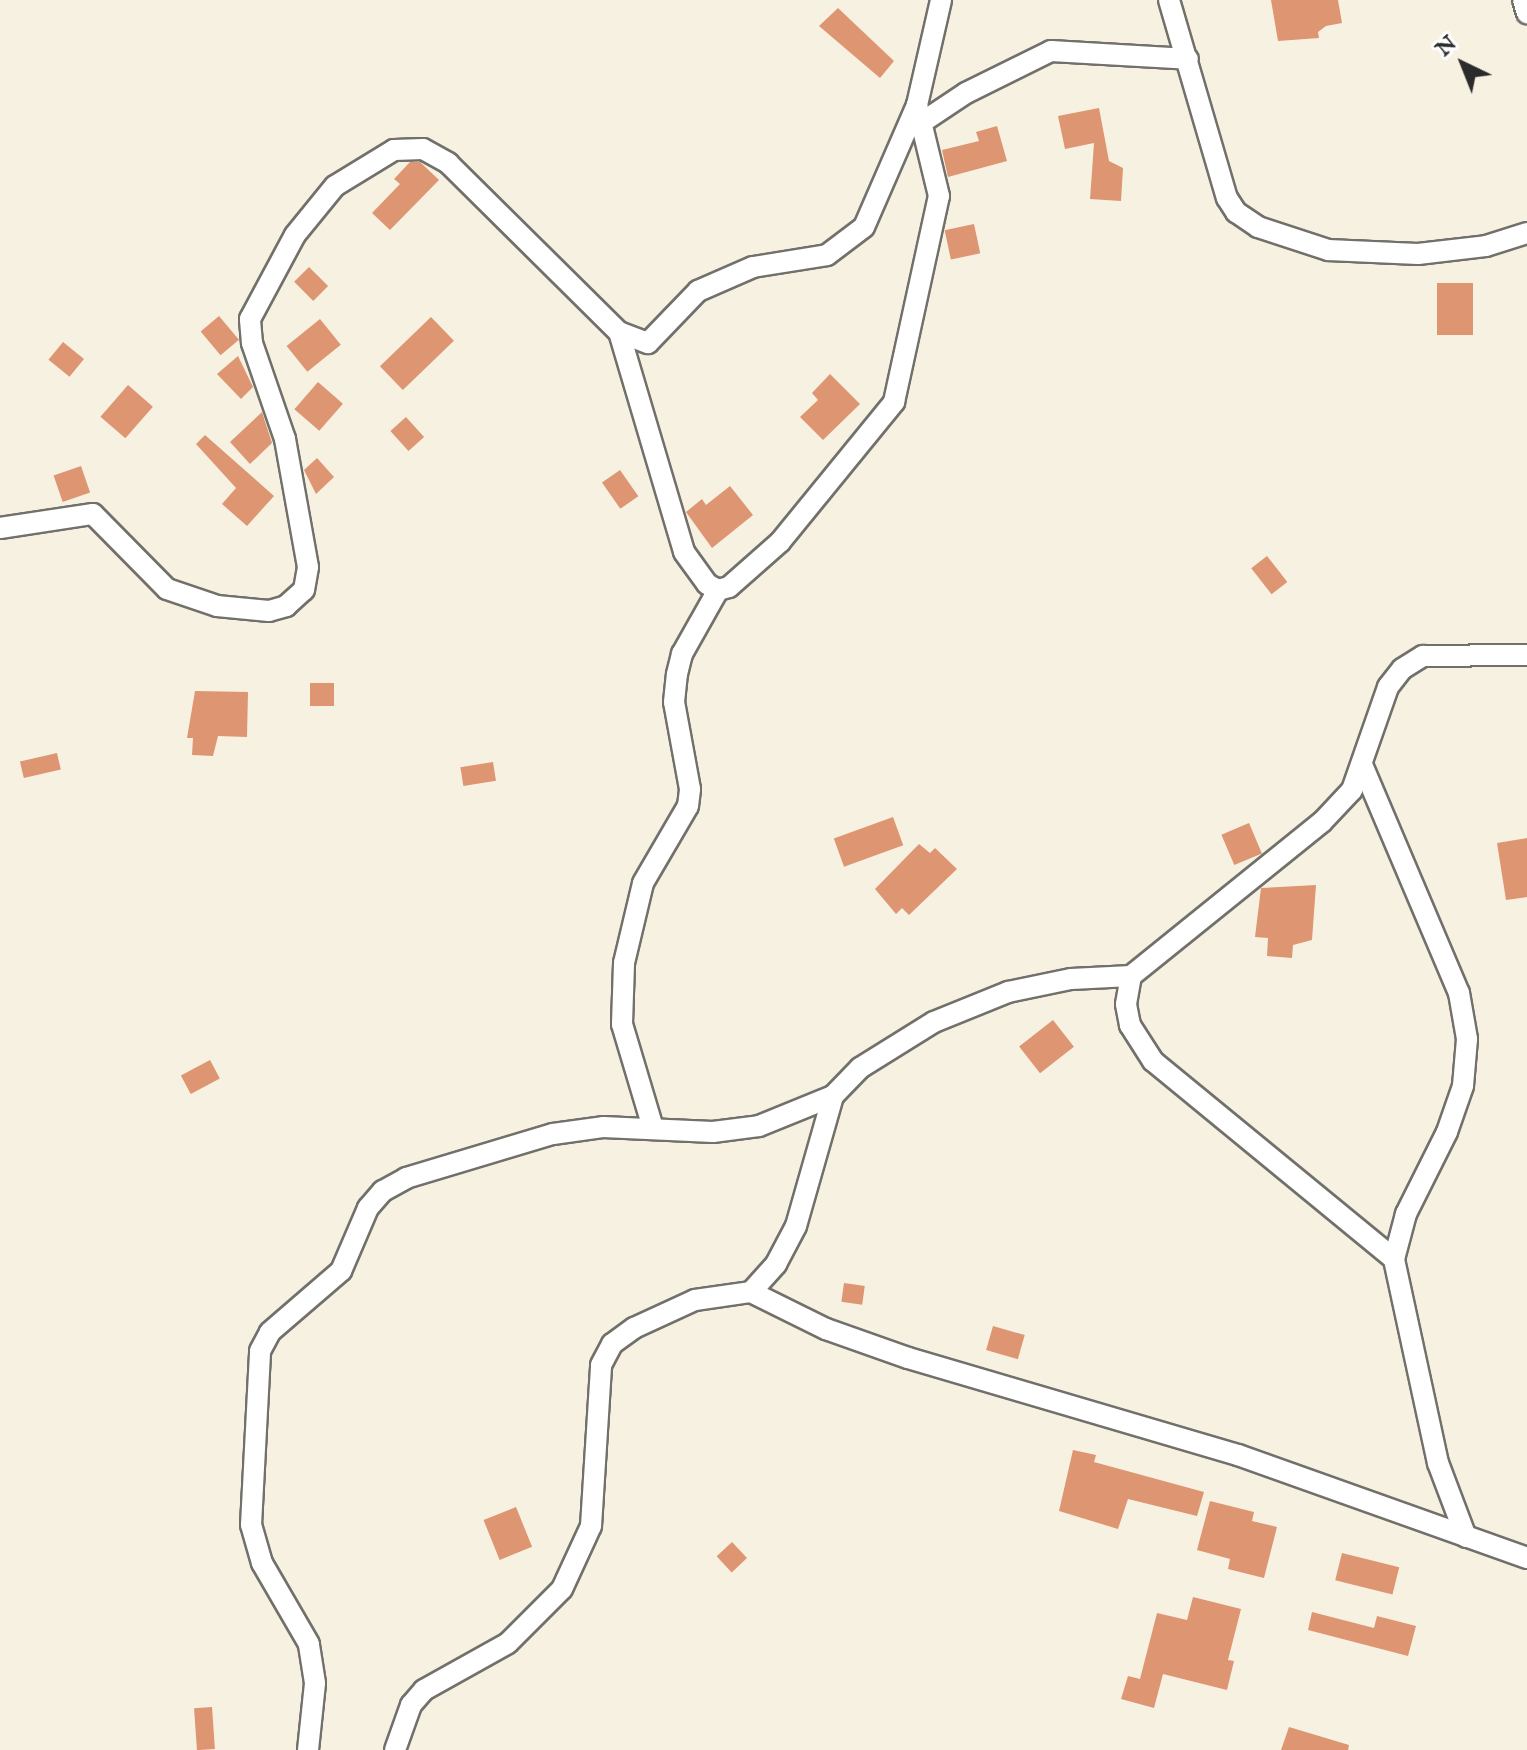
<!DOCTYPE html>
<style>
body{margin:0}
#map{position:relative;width:1527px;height:1750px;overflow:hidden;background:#f7f1e2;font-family:"IM FELL English",serif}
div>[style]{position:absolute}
.building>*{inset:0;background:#de9572;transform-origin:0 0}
.roads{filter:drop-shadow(2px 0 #72706b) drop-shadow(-2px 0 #72706b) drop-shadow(0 2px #72706b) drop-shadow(0 -2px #72706b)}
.minor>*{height:20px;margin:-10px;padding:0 10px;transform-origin:10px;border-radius:10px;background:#fff}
span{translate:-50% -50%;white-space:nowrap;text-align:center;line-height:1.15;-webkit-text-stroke:6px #fff;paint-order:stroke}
.north{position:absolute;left:1423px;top:24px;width:80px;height:80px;-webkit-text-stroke:6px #fff;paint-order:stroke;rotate:317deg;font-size:22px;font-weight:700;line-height:32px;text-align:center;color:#2b2b2b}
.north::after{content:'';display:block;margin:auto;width:28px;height:36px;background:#2b2b2b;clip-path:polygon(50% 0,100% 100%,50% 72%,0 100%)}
</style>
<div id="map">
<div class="building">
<div style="clip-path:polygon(1271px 0,1338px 0,1342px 23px,1326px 26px,1318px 32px,1319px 38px,1278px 41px)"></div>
<div style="clip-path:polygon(838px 8px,894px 61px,880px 78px,819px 26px)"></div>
<div style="clip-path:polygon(1099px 108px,1109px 161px,1123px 168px,1121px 201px,1090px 199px,1094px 143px,1065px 149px,1058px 116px)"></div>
<div style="clip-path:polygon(997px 126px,1007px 161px,948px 177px,942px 150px,979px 141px,976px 132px)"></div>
<div style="clip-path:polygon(410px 162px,420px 162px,439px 180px,390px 230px,372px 213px,400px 184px,394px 179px)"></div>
<div style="left:974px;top:224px;width:30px;height:30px;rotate:78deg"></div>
<div style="left:309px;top:267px;width:27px;height:21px;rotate:45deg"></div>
<div style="left:1437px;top:283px;width:36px;height:52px"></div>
<div style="left:219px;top:316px;width:31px;height:24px;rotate:50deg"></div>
<div style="left:431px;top:317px;width:33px;height:71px;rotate:46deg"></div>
<div style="left:320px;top:319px;width:33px;height:43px;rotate:51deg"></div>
<div style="left:63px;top:342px;width:27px;height:23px;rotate:39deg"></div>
<div style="clip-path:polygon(238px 356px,253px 387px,241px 399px,217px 374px)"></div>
<div style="clip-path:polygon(830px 374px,860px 404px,823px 440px,800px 417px,818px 400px,812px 393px)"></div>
<div style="left:318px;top:382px;width:33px;height:36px;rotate:41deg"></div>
<div style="left:128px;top:385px;width:33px;height:42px;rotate:41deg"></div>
<div style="clip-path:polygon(262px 412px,272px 443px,250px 464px,230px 442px)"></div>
<div style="left:406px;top:417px;width:27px;height:21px;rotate:48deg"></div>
<div style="clip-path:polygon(205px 435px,274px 496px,247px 526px,222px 504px,236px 488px,196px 444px)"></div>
<div style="clip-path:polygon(317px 458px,334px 477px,316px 494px,304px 470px)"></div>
<div style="left:81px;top:466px;width:28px;height:29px;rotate:71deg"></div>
<div style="left:620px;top:470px;width:32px;height:22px;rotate:55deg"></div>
<div style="clip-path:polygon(730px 486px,753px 515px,712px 548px,686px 512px,702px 499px,706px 505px)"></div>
<div style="left:1267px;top:556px;width:33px;height:20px;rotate:52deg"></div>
<div style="left:334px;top:683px;width:23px;height:24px;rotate:90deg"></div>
<div style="clip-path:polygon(195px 691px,248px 692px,247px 737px,218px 736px,213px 756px,192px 755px,193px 738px,187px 738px)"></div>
<div style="left:57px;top:753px;width:17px;height:38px;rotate:77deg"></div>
<div style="left:493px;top:762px;width:19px;height:33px;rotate:81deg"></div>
<div style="left:893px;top:817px;width:30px;height:63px;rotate:70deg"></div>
<div style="left:1249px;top:823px;width:33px;height:30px;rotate:67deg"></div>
<div style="clip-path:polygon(1527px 838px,1527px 897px,1506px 900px,1497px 843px)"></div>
<div style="clip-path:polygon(919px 844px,930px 853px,935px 848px,957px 869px,909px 915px,902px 908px,896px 914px,875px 889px)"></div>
<div style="clip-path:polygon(1316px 885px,1312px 940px,1293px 945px,1292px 958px,1267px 956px,1268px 938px,1255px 937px,1261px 888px)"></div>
<div style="left:1053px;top:1020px;width:34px;height:43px;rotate:52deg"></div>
<div style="left:210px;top:1060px;width:21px;height:33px;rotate:62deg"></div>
<div style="left:844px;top:1283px;width:21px;height:19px;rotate:8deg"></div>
<div style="left:993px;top:1326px;width:33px;height:25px;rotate:16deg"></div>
<div style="clip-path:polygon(1073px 1450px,1096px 1455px,1094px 1462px,1204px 1492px,1197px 1516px,1128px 1499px,1118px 1529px,1059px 1511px)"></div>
<div style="clip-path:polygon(1210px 1501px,1254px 1512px,1252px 1521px,1277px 1527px,1264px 1578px,1228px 1569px,1230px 1559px,1197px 1550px)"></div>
<div style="left:516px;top:1507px;width:43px;height:35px;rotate:68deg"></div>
<div style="left:732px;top:1542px;width:22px;height:21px;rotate:47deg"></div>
<div style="left:1342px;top:1553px;width:59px;height:28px;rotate:14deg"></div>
<div style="clip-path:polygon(1193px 1597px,1241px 1609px,1228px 1660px,1234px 1661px,1227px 1690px,1163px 1674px,1154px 1708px,1121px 1699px,1128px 1676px,1140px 1679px,1157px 1613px,1187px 1620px)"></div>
<div style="clip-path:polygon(1312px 1612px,1374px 1628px,1377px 1616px,1416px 1626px,1408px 1656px,1308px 1630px)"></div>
<div style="left:212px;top:1707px;width:42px;height:18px;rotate:86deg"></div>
<div style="clip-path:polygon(1289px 1727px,1349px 1745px,1348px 1750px,1281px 1750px)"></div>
</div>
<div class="roads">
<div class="minor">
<div style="left:1169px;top:0;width:206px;rotate:73.7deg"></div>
<div style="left:1227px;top:198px;width:17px;rotate:57deg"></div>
<div style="left:1236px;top:212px;width:27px;rotate:34deg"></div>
<div style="left:1258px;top:227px;width:74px;rotate:18.2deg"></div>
<div style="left:1328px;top:250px;width:90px;rotate:2.5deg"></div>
<div style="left:1418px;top:254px;width:68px;rotate:-6.7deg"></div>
<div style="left:1486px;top:246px;width:43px;rotate:-17.6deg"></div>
<div style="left:1523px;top:0;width:14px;rotate:73deg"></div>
<div style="left:924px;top:121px;width:50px;rotate:-33.7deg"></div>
<div style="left:966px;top:93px;width:95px;rotate:-26.3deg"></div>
<div style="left:1051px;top:51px;width:137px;rotate:3.3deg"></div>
<div style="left:619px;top:332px;width:229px;rotate:73.5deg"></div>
<div style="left:684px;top:552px;width:39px;rotate:54deg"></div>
<div style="left:707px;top:584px;width:13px;rotate:29deg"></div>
<div style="left:718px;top:590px;width:11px;rotate:-15deg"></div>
<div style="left:729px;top:587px;width:68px;rotate:-41.4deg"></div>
<div style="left:780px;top:542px;width:181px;rotate:-50.8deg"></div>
<div style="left:894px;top:402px;width:211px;rotate:-77.7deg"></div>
<div style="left:939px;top:196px;width:94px;rotate:-103.6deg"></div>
<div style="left:0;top:528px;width:94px;rotate:-8.6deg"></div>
<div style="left:93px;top:514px;width:105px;rotate:45.4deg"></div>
<div style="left:167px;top:589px;width:53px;rotate:18.8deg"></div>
<div style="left:217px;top:606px;width:52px;rotate:5.5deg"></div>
<div style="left:269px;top:611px;width:18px;rotate:-16deg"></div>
<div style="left:286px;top:606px;width:24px;rotate:-42deg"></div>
<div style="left:304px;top:590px;width:23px;rotate:-80deg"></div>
<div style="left:308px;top:567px;width:130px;rotate:-100.2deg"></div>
<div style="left:285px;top:439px;width:102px;rotate:-109deg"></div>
<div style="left:252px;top:343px;width:24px;rotate:-95deg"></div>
<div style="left:250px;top:319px;width:95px;rotate:-61.8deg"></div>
<div style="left:295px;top:235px;width:63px;rotate:-50.8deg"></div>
<div style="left:335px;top:186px;width:69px;rotate:-31.4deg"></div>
<div style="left:394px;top:150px;width:29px;rotate:-2deg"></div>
<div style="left:423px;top:149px;width:29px;rotate:29deg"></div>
<div style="left:448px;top:163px;width:240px;rotate:44.7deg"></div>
<div style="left:619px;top:332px;width:31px;rotate:21deg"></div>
<div style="left:648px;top:343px;width:72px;rotate:-46.1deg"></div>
<div style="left:698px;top:291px;width:60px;rotate:-23.6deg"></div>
<div style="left:753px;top:267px;width:75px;rotate:-9.2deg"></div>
<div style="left:827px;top:255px;width:46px;rotate:-37.1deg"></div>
<div style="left:864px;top:227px;width:133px;rotate:-66.5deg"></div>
<div style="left:917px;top:105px;width:108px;rotate:-77.1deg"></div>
<div style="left:1363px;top:767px;width:246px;rotate:67deg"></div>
<div style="left:1459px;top:993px;width:47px;rotate:80.1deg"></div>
<div style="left:1467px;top:1039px;width:47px;rotate:94.9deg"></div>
<div style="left:1463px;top:1086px;width:49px;rotate:109.2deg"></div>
<div style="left:1447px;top:1132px;width:92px;rotate:116.6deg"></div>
<div style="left:1406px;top:1214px;width:47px;rotate:104.9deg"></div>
<div style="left:653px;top:1128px;width:109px;rotate:-106.6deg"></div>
<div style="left:622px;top:1024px;width:61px;rotate:-88.1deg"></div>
<div style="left:624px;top:963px;width:82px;rotate:-76.6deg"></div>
<div style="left:643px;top:883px;width:89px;rotate:-59.7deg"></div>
<div style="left:688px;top:806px;width:17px;rotate:-83deg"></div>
<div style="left:690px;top:789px;width:88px;rotate:-100.4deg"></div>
<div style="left:674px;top:702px;width:28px;rotate:-84deg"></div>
<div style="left:677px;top:674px;width:21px;rotate:-76deg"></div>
<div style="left:682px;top:654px;width:73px;rotate:-60.6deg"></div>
<div style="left:751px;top:1292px;width:84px;rotate:26.3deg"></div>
<div style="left:826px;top:1329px;width:87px;rotate:19.5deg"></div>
<div style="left:908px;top:1358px;width:344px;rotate:16.4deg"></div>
<div style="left:1238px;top:1455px;width:307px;rotate:19.6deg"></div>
<div style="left:1466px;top:1537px;width:79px;rotate:-110.7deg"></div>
<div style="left:1438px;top:1463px;width:209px;rotate:-102.2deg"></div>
<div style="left:1394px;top:1259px;width:312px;rotate:-140.6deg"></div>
<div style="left:1153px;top:1061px;width:43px;rotate:-122.6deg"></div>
<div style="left:1130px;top:1025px;width:21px;rotate:-101deg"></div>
<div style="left:1126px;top:1004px;width:28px;rotate:-80deg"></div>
<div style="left:1131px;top:976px;width:245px;rotate:-38.9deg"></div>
<div style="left:1322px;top:822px;width:44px;rotate:-46.8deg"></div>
<div style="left:1352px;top:790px;width:109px;rotate:-70.7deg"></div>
<div style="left:1388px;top:687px;width:23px;rotate:-52deg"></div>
<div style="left:1402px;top:669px;width:25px;rotate:-32deg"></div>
<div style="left:1423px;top:656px;width:104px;rotate:-0.6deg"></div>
<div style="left:308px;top:1750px;width:67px;rotate:-84deg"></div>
<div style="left:315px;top:1683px;width:39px;rotate:-99deg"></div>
<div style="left:309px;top:1644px;width:94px;rotate:-120.1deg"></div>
<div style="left:262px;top:1563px;width:40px;rotate:-106deg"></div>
<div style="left:251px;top:1525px;width:174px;rotate:-87deg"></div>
<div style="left:260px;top:1351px;width:21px;rotate:-62deg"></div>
<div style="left:270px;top:1332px;width:94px;rotate:-40.7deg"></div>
<div style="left:341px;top:1271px;width:69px;rotate:-66.8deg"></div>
<div style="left:368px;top:1208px;width:23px;rotate:-49deg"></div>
<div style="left:383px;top:1191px;width:26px;rotate:-29deg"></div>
<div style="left:406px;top:1178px;width:153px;rotate:-16.7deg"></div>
<div style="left:553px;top:1134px;width:50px;rotate:-8deg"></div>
<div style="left:603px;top:1127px;width:110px;rotate:2.6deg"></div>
<div style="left:713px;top:1132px;width:46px;rotate:-7.4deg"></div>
<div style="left:759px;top:1126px;width:80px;rotate:-22.1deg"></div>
<div style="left:395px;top:1750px;width:48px;rotate:-70.4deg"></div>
<div style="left:411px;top:1705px;width:20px;rotate:-49deg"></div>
<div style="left:424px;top:1690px;width:96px;rotate:-29.2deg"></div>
<div style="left:508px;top:1643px;width:76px;rotate:-45deg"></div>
<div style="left:562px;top:1589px;width:69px;rotate:-65.3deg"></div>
<div style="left:591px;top:1526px;width:161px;rotate:-86.4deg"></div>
<div style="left:601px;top:1365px;width:24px;rotate:-62deg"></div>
<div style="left:612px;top:1344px;width:27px;rotate:-36deg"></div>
<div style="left:634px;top:1328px;width:67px;rotate:-24.7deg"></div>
<div style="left:695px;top:1300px;width:57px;rotate:-8.1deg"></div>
<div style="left:751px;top:1292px;width:38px;rotate:-48deg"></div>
<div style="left:776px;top:1264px;width:43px;rotate:-62.2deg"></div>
<div style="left:796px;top:1226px;width:135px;rotate:-74.1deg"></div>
<div style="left:833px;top:1096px;width:39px;rotate:-46deg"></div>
<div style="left:860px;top:1068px;width:87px;rotate:-31.9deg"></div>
<div style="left:934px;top:1022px;width:80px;rotate:-22.1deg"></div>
<div style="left:1008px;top:992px;width:64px;rotate:-11.7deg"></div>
<div style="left:1071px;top:979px;width:60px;rotate:-2.9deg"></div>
</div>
</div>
<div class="north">N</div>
</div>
